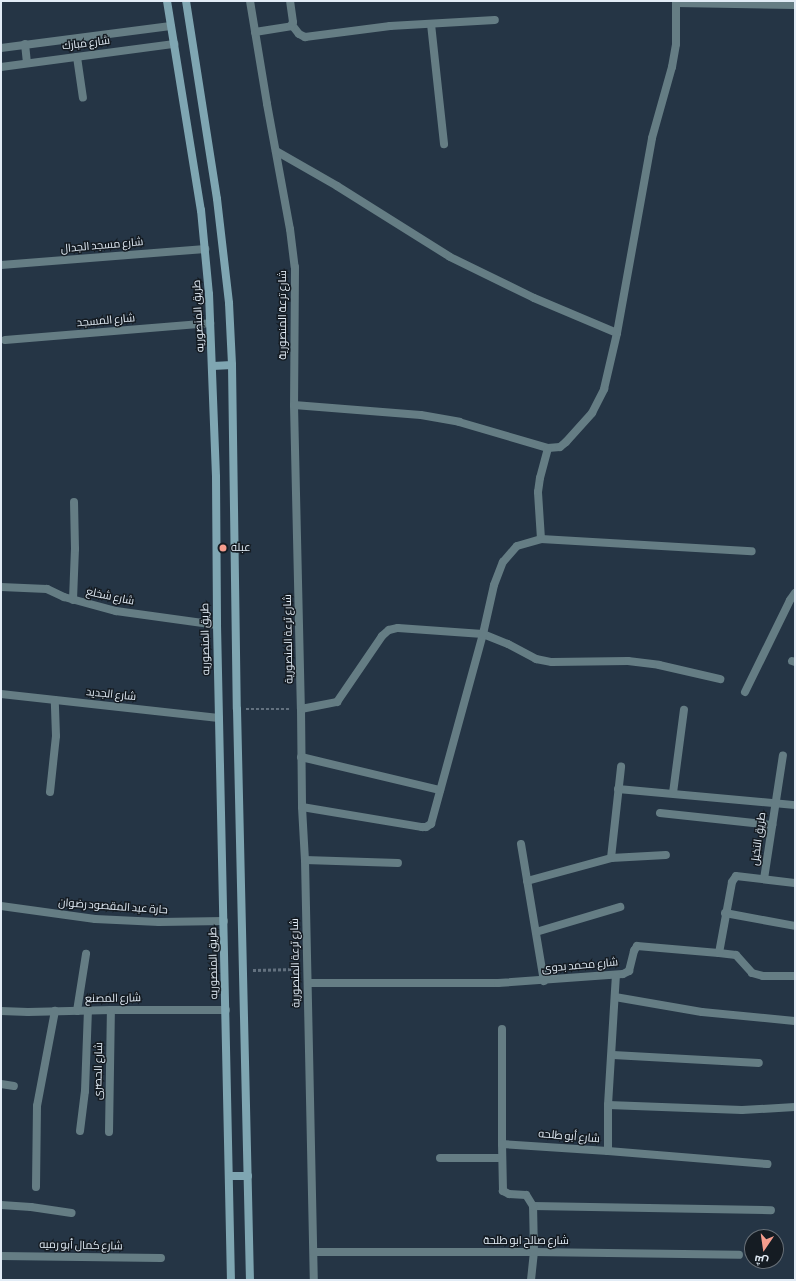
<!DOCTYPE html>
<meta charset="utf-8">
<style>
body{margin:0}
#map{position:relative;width:796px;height:1281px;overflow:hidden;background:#253545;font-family:"Alegreya Sans",Cairo,sans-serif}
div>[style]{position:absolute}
.path>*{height:2.5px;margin-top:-1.25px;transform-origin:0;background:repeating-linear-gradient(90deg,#63717f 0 3px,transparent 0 5px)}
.minor>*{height:8px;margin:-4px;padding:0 4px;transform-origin:4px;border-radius:4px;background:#657d84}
.secondary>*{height:8px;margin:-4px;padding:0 4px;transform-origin:4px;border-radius:4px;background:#7fa6b2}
.dots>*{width:11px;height:11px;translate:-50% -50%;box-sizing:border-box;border:2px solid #151c23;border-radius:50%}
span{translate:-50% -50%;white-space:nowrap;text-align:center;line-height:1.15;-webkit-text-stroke:3px #151c23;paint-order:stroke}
.street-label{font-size:11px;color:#e2ecf6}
.poi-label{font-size:11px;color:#e2ecf6}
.left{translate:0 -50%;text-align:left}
.frame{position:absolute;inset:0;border:2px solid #e2ecf6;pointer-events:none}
.north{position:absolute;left:744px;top:1229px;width:40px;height:40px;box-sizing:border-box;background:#151c23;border:1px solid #676f77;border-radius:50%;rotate:193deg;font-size:11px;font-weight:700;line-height:16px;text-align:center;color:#e2ecf6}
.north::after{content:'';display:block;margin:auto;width:14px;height:18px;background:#f59d8e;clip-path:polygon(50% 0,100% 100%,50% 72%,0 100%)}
</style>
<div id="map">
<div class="path">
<div style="left:246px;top:709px;width:45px"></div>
<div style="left:253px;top:970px;width:45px;rotate:-1.3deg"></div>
</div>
<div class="minor">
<div style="left:250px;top:1px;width:104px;rotate:80.6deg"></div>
<div style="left:267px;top:104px;width:127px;rotate:79.6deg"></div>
<div style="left:290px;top:229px;width:38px;rotate:83deg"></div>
<div style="left:295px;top:267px;width:138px;rotate:90.4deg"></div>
<div style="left:294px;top:405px;width:304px;rotate:88.7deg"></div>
<div style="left:301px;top:709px;width:98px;rotate:89.4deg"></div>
<div style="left:302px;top:807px;width:53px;rotate:86.8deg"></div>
<div style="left:305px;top:860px;width:420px;rotate:88.8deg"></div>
<div style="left:676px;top:3px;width:119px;rotate:1deg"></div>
<div style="left:431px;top:24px;width:121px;rotate:83.8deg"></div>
<div style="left:292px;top:25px;width:11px;rotate:52deg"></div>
<div style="left:299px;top:34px;width:7px;rotate:27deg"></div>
<div style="left:305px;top:37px;width:86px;rotate:-7.4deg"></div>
<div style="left:390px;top:26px;width:105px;rotate:-3.3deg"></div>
<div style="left:255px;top:32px;width:36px;rotate:-9deg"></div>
<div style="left:291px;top:26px;width:4px;rotate:-63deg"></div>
<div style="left:293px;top:22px;width:21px;rotate:-98deg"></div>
<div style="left:25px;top:44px;width:19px;rotate:84deg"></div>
<div style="left:1px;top:48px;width:171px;rotate:-7.4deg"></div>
<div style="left:77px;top:57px;width:41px;rotate:81.7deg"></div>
<div style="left:1px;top:67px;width:175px;rotate:-7.6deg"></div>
<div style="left:276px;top:151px;width:70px;rotate:29.8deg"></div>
<div style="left:337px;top:186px;width:133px;rotate:32.1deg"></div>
<div style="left:450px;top:257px;width:93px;rotate:26deg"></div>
<div style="left:534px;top:298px;width:90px;rotate:22.9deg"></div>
<div style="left:1px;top:265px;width:205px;rotate:-4.5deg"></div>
<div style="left:5px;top:340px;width:206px;rotate:-4.7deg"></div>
<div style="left:294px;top:405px;width:127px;rotate:4.5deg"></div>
<div style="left:421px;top:415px;width:39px;rotate:10deg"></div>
<div style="left:459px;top:422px;width:93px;rotate:16.3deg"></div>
<div style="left:548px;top:448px;width:12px;rotate:-5deg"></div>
<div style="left:560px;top:447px;width:8px;rotate:-40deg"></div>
<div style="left:566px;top:442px;width:39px;rotate:-48deg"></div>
<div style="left:592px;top:413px;width:27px;rotate:-63deg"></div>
<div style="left:604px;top:389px;width:57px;rotate:-76.9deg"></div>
<div style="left:617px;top:333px;width:198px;rotate:-79.8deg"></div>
<div style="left:652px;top:138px;width:74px;rotate:-74.3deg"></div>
<div style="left:672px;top:67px;width:23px;rotate:-80deg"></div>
<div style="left:676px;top:44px;width:43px;rotate:-90deg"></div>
<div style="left:541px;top:539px;width:47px;rotate:-93.7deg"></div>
<div style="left:538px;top:492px;width:14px;rotate:-82deg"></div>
<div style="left:540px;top:478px;width:31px;rotate:-75deg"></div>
<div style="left:1px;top:587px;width:46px;rotate:2.5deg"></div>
<div style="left:47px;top:589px;width:19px;rotate:25deg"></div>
<div style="left:64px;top:597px;width:54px;rotate:15.1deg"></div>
<div style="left:116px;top:611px;width:102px;rotate:7.9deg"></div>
<div style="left:73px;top:600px;width:51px;rotate:-87.8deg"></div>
<div style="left:75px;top:549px;width:47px;rotate:-91.2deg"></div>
<div style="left:792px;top:661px;width:3px;rotate:18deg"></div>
<div style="left:745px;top:692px;width:102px;rotate:-63.9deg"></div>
<div style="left:790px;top:600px;width:9px;rotate:-54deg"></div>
<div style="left:1px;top:694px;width:219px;rotate:6.3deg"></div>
<div style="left:301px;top:709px;width:37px;rotate:-11deg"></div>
<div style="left:337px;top:702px;width:80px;rotate:-55.7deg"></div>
<div style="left:382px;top:636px;width:9px;rotate:-41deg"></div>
<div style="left:389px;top:630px;width:9px;rotate:-13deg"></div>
<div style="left:398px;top:628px;width:85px;rotate:4deg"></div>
<div style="left:483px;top:634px;width:27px;rotate:22deg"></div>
<div style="left:508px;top:644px;width:32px;rotate:28deg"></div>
<div style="left:536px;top:659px;width:16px;rotate:11deg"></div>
<div style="left:552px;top:662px;width:76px;rotate:-0.8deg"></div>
<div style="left:628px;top:661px;width:31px;rotate:7deg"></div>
<div style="left:659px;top:665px;width:63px;rotate:12.9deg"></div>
<div style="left:301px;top:757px;width:143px;rotate:13.4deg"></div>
<div style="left:618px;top:789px;width:178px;rotate:5.2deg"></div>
<div style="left:50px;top:792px;width:56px;rotate:-83.9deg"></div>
<div style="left:56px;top:736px;width:36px;rotate:-92deg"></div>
<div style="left:673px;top:793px;width:84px;rotate:-82.5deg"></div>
<div style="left:302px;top:807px;width:122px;rotate:9.5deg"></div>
<div style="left:422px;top:827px;width:4px"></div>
<div style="left:426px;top:827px;width:6px;rotate:-31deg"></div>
<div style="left:431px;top:824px;width:197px;rotate:-74.7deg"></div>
<div style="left:483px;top:634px;width:50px;rotate:-77.3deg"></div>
<div style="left:494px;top:585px;width:25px;rotate:-69deg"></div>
<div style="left:503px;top:562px;width:21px;rotate:-49deg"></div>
<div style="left:517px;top:546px;width:25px;rotate:-16deg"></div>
<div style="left:541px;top:539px;width:211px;rotate:3.3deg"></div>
<div style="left:660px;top:813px;width:113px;rotate:6.1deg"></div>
<div style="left:521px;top:844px;width:139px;rotate:80.5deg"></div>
<div style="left:611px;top:858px;width:92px;rotate:-83.7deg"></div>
<div style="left:305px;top:860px;width:93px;rotate:1.8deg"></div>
<div style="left:764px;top:879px;width:125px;rotate:-81.3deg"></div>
<div style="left:527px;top:881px;width:87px;rotate:-15.3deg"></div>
<div style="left:611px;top:858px;width:55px;rotate:-3.1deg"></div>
<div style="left:1px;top:906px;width:95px;rotate:7.9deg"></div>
<div style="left:95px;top:919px;width:64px;rotate:2.7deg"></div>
<div style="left:159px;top:922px;width:65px;rotate:-0.9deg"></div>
<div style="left:725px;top:913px;width:71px;rotate:10.5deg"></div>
<div style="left:536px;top:932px;width:88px;rotate:-16.6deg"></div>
<div style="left:719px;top:953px;width:17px;rotate:7deg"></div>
<div style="left:736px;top:955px;width:24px;rotate:48deg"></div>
<div style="left:752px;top:973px;width:11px;rotate:15deg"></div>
<div style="left:763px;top:976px;width:32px"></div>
<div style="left:308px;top:983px;width:190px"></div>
<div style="left:498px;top:983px;width:125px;rotate:-4.1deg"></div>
<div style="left:623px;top:974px;width:7px;rotate:-27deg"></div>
<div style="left:629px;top:971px;width:21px;rotate:-76deg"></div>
<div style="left:634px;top:951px;width:6px;rotate:-59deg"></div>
<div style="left:637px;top:946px;width:82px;rotate:4.9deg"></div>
<div style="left:719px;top:953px;width:72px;rotate:-79.6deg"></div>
<div style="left:732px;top:882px;width:7px;rotate:-56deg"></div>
<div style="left:736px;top:876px;width:59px;rotate:6.8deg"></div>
<div style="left:615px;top:997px;width:88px;rotate:9.8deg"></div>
<div style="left:702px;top:1012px;width:93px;rotate:5.5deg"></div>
<div style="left:1px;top:1011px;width:27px;rotate:2deg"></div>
<div style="left:28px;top:1012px;width:83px;rotate:-1.4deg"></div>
<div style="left:111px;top:1010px;width:115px"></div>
<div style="left:77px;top:1011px;width:58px;rotate:-81deg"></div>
<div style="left:613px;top:1055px;width:146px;rotate:3.1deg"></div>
<div style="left:1px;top:1084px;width:13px;rotate:9deg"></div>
<div style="left:608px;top:1105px;width:130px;rotate:-86.5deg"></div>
<div style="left:80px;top:1131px;width:40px;rotate:-82.9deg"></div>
<div style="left:85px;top:1091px;width:81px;rotate:-87.9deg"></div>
<div style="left:109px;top:1132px;width:122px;rotate:-89.1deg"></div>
<div style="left:502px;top:1144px;width:115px;rotate:-90deg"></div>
<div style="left:608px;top:1151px;width:160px;rotate:4.7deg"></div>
<div style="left:440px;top:1158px;width:62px"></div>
<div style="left:36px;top:1187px;width:81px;rotate:-89.3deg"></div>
<div style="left:37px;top:1106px;width:97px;rotate:-79.3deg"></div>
<div style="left:1px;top:1205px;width:30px;rotate:4deg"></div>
<div style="left:31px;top:1207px;width:41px;rotate:8.3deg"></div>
<div style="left:533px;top:1206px;width:238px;rotate:1deg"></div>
<div style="left:314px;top:1252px;width:220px"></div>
<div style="left:534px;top:1252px;width:205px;rotate:0.8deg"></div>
<div style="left:1px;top:1256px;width:160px;rotate:0.7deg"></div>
<div style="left:531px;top:1280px;width:28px;rotate:-84deg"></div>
<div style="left:534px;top:1252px;width:46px;rotate:-91.2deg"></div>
<div style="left:533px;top:1206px;width:13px;rotate:-122deg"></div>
<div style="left:526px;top:1195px;width:17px;rotate:-177deg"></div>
<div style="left:509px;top:1194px;width:7px;rotate:-153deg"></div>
<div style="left:503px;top:1191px;width:47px;rotate:-91.2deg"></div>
<div style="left:502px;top:1144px;width:106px;rotate:3.8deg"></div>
<div style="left:608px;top:1151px;width:46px;rotate:-90deg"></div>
<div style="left:608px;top:1105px;width:134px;rotate:2.1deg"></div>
<div style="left:742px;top:1110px;width:53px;rotate:-3.2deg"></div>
</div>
<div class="secondary">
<div style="left:167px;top:1px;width:212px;rotate:80.8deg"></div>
<div style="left:201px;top:210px;width:84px;rotate:84.6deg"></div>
<div style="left:209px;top:294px;width:183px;rotate:87.8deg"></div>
<div style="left:216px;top:477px;width:148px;rotate:89.6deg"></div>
<div style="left:217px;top:625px;width:655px;rotate:88.78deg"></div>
<div style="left:186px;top:1px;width:200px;rotate:81.1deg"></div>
<div style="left:217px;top:199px;width:105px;rotate:83.4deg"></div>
<div style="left:229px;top:303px;width:62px;rotate:87.2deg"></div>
<div style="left:232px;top:365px;width:344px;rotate:89.2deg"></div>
<div style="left:237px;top:709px;width:571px;rotate:88.7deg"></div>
<div style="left:213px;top:366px;width:19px;rotate:-3deg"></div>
<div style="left:230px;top:1176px;width:18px"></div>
</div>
<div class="dots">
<div style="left:223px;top:548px;background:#f59d8e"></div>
</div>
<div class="street-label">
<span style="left:86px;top:44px;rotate:-7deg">شارع مبارك</span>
<span style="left:102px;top:246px;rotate:-5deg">شارع مسجد الجدال</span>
<span style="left:283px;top:315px;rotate:-90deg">شارع ترعة المنصورية</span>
<span style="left:199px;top:316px;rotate:-93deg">طريق المنصوريه</span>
<span style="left:106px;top:321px;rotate:-5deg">شارع المسجد</span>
<span style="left:110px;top:597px;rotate:12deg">شارع شخلع</span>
<span style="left:206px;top:639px;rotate:-91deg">طريق المنصوريه</span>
<span style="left:289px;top:639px;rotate:-91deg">شارع ترعة المنصورية</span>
<span style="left:111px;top:695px;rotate:6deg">شارع الجديد</span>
<span style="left:759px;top:839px;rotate:-82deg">طريق النخيل</span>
<span style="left:113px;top:907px;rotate:4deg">حارة عبد المقصود رضوان</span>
<span style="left:214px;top:963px;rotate:-91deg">طريق المنصوريه</span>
<span style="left:296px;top:963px;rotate:-91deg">شارع ترعة المنصورية</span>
<span style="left:580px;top:966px;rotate:-5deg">شارع محمد بدوى</span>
<span style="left:113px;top:999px;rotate:-1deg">شارع المصنع</span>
<span style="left:99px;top:1071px;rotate:-89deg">شارع الحصرى</span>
<span style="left:569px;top:1137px;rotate:5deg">شارع أبو طلحه</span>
<span style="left:526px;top:1241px">شارع صالح ابو طلحة</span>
<span style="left:81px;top:1246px;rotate:1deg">شارع كمال أبو رميه</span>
</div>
<div class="poi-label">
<span class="left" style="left:231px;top:548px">عبله</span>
</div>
<div class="frame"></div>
<div class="north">ش</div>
</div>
